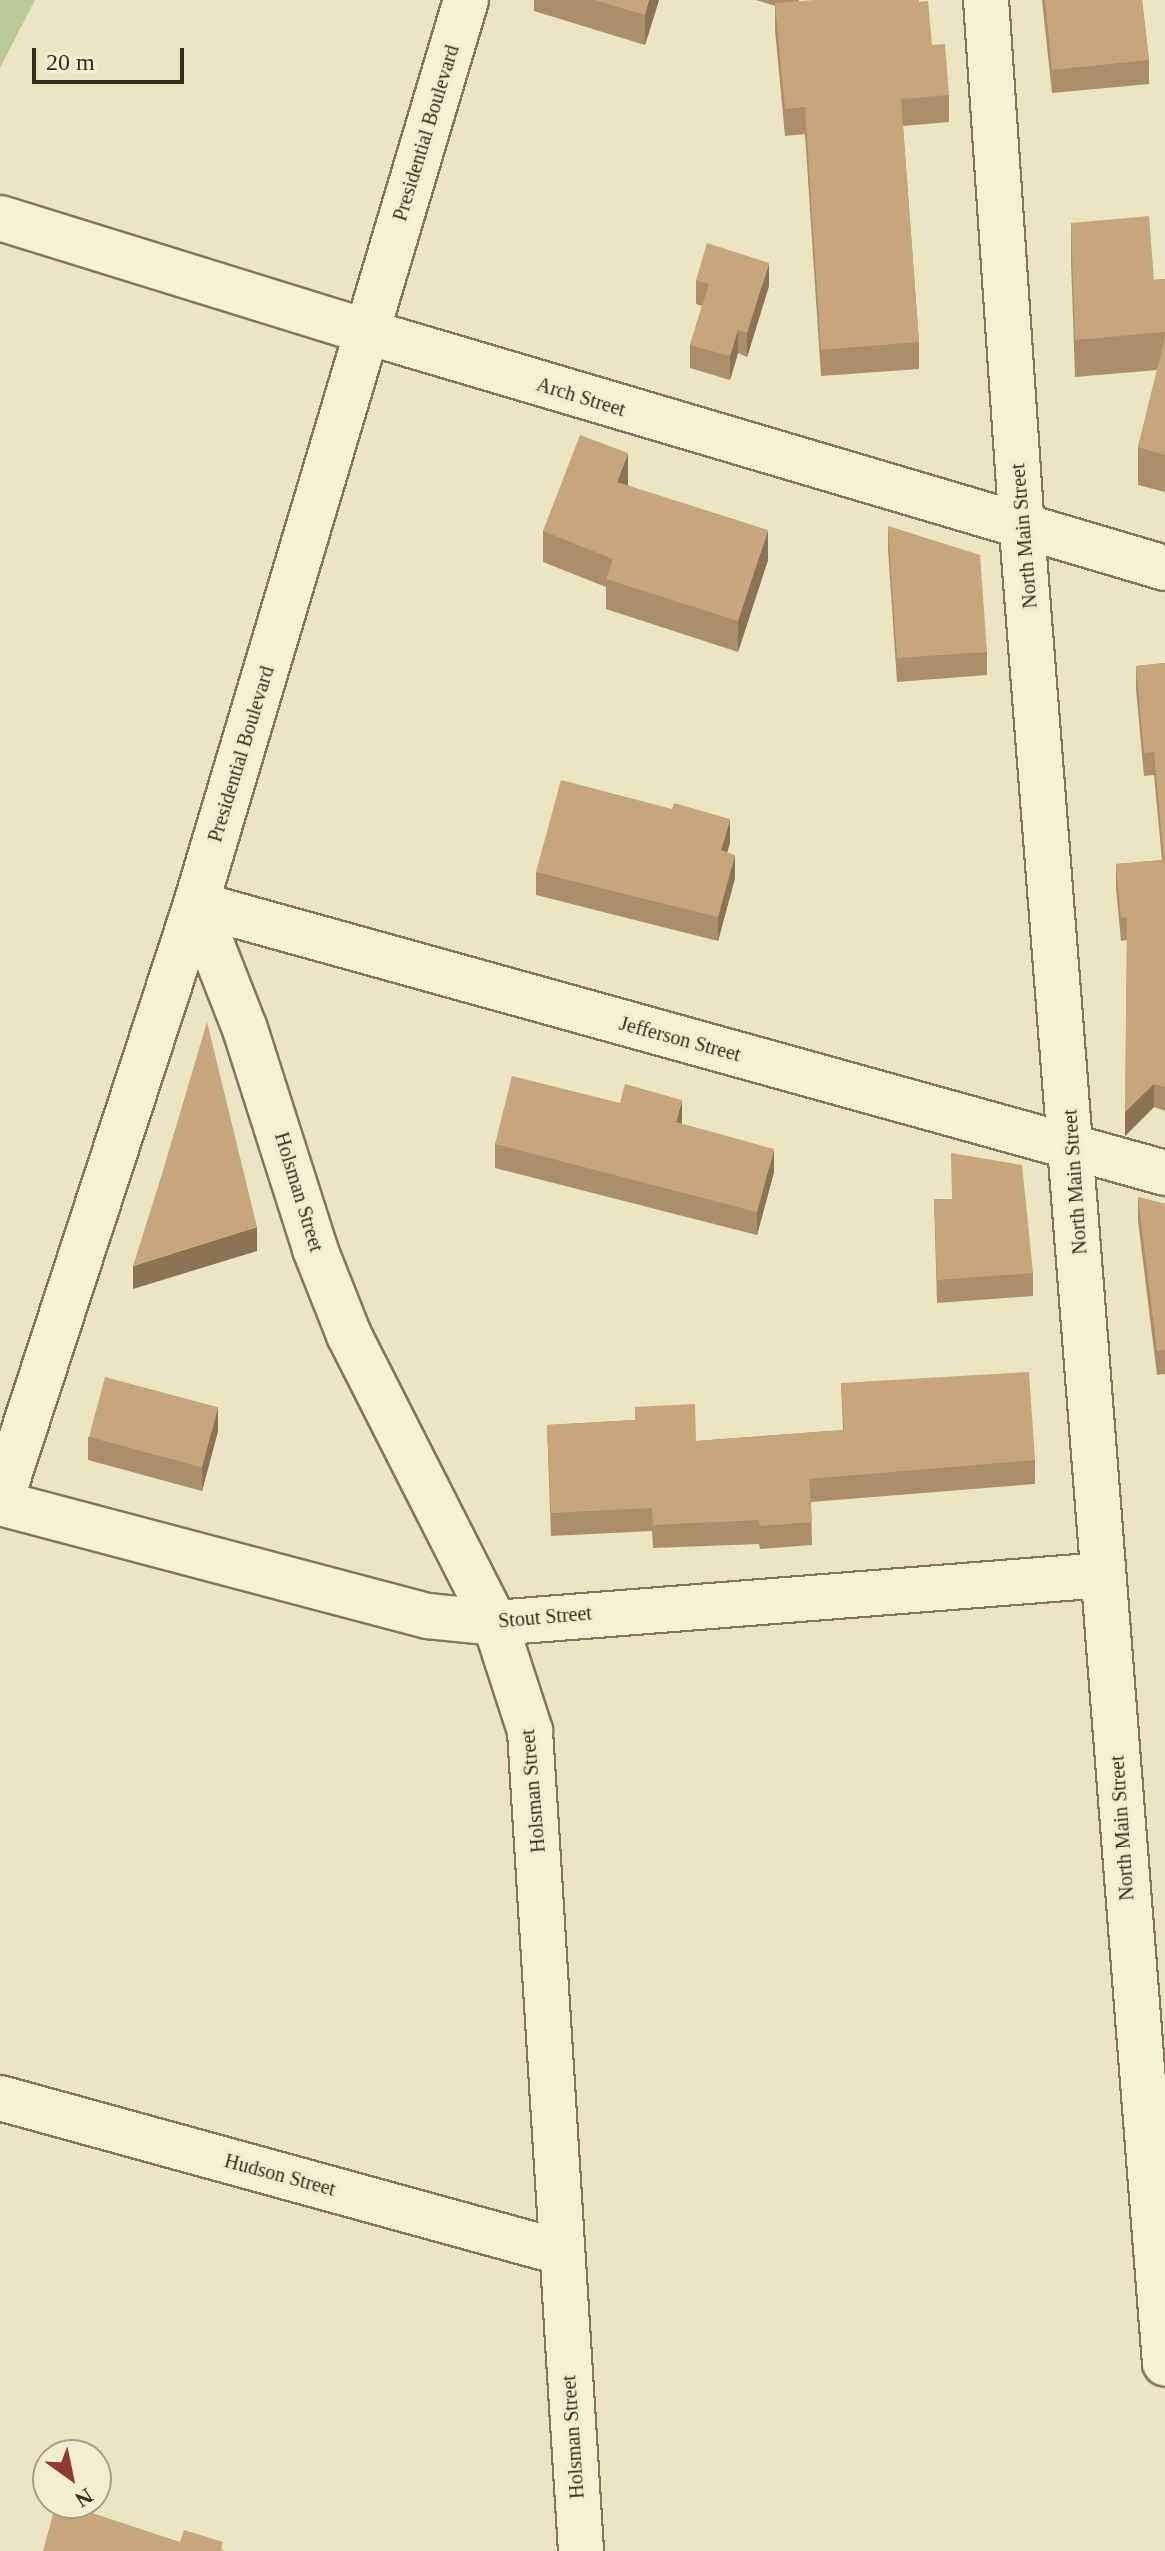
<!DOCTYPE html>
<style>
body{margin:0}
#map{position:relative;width:1165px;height:2551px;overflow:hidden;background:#ebe5c3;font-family:"Times New Roman",serif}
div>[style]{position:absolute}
.green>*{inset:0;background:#bbc898}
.roads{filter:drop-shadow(2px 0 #84775b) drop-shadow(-2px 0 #84775b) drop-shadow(0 2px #84775b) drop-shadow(0 -2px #84775b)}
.minor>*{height:44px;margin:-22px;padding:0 22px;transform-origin:22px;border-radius:22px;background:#f6f1d5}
.tertiary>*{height:44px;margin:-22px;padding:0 22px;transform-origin:22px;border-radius:22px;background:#f6f1d5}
.wall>*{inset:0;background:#ab8f6a}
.shaded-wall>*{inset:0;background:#8b7456}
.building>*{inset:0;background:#c7a67b;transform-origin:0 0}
span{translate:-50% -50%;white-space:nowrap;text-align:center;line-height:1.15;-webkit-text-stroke:7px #f3eed2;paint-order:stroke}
.street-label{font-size:20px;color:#352c1e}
.north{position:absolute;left:32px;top:2439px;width:80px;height:80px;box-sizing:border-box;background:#f3eed2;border:2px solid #a7a08a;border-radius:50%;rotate:147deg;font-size:22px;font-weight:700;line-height:32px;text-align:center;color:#352c1e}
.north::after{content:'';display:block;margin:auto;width:28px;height:36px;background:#8f3c2f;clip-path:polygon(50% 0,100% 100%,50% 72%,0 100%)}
.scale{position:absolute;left:32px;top:48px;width:152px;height:36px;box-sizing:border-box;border:4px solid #352c1e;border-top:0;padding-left:10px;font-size:24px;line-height:28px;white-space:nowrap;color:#352c1e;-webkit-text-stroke:6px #f3eed2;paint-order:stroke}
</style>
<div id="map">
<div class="green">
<div style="clip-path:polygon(0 0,35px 0,0 68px)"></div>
</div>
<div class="roads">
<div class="minor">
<div style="left:986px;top:0;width:531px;rotate:86.11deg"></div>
<div style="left:1022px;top:530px;width:1839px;rotate:85.54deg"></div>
<div style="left:364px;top:331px;width:835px;rotate:16.48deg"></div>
<div style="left:0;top:1503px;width:630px;rotate:-71.88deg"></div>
<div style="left:196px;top:904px;width:1006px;rotate:15.51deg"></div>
<div style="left:0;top:1503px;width:443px;rotate:14.8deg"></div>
<div style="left:428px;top:1616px;width:67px;rotate:6deg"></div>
<div style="left:495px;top:1623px;width:610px;rotate:-4.51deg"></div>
<div style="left:0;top:2098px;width:581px;rotate:15.38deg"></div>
</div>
<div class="tertiary">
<div style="left:466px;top:0;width:943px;rotate:106.63deg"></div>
<div style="left:196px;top:904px;width:134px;rotate:68.6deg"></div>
<div style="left:245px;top:1029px;width:231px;rotate:72.3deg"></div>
<div style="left:315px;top:1249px;width:92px;rotate:68.4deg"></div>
<div style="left:349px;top:1335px;width:323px;rotate:63.1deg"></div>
<div style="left:495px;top:1623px;width:114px;rotate:72deg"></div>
<div style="left:530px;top:1731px;width:822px;rotate:86.44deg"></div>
<div style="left:0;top:218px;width:381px;rotate:17.2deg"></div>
</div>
</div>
<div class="wall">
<div style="clip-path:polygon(534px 0,659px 0,645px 45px,534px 11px)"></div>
<div style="clip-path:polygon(756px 0,799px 0,799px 1px,932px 45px,949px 95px,949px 122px,903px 126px,919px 342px,919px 369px,821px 376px,805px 134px,785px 136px,775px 30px,775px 6px)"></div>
<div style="clip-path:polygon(1042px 0,1142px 0,1149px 60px,1149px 84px,1052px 93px)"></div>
<div style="clip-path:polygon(1071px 223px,1154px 280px,1165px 279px,1165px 492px,1138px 485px,1138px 447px,1157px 370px,1075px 377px,1071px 261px)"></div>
<div style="clip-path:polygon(696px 280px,769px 286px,747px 357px,738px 353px,730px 380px,690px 368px,690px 345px,702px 306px,696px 304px)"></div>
<div style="clip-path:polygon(628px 483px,628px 485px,768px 560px,738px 652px,606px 609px,606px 587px,543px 562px,543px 531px)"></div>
<div style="clip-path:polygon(888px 526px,987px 652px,987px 675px,897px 682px,888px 549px)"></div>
<div style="clip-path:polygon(1165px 663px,1165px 1111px,1154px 1107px,1125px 1136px,1127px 940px,1121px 941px,1116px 888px,1116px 864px,1162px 860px,1154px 775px,1144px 776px,1136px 689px,1136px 666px)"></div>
<div style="clip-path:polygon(730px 843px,727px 852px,735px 878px,718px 941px,536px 895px,536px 872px)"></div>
<div style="clip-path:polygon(682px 1124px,774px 1172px,757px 1235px,495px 1168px,495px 1144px)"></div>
<div style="clip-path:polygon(1138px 1197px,1165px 1204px,1165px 1374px,1157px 1375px,1138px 1221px)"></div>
<div style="clip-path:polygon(934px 1199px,1033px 1273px,1033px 1296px,937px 1303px)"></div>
<div style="clip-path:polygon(841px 1383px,1035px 1460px,1035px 1484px,811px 1502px,812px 1545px,760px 1549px,759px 1544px,653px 1548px,652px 1531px,551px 1536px,547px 1425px,635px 1420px,635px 1407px,696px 1441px,843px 1430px)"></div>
<div style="clip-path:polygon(218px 1431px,202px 1491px,88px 1460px,88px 1437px)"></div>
</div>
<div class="shaded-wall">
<div style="clip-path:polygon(649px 0,659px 0,645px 45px,645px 15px)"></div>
<div style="clip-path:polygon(769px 263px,769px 286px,747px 357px,747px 333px)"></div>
<div style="clip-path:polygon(738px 330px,738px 353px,730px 380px,730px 356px)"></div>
<div style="clip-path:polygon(628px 453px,628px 483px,617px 512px,617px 482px)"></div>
<div style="clip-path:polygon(768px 530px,768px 560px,738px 652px,738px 621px)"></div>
<div style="clip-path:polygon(730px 819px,730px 843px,721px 874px,721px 850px)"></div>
<div style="clip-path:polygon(735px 855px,735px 878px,718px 941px,718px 917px)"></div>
<div style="clip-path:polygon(1154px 1084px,1154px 1107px,1125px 1136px,1125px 1112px)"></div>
<div style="clip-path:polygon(682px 1100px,682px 1124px,676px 1122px)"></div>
<div style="clip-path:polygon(774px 1149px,774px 1172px,757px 1235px,757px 1212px)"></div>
<div style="clip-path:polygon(257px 1227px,257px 1251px,133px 1289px,133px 1266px)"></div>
<div style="clip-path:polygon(218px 1407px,218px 1431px,202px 1491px,202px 1467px)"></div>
</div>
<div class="building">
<div style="clip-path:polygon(595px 0,649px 0,645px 15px)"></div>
<div style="clip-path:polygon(814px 0,919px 0,919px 2px,928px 1px,932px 45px,945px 44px,949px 95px,901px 99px,919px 342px,821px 350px,805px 107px,785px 109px,775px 3px)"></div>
<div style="clip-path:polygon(1045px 0,1142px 0,1149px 60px,1052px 70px)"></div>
<div style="clip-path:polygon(1149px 216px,1154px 280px,1165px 279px,1165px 332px,1075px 340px,1071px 223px)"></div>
<div style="clip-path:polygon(707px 243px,769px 263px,747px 333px,738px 330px,730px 356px,690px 345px,709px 284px,696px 280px)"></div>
<div style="clip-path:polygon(1165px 338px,1165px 455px,1138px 447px)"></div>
<div style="clip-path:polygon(580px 435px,628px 453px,617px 482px,768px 530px,738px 621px,606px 579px,613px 559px,543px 531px)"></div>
<div style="clip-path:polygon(888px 526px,980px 555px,987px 652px,897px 658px)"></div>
<div style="clip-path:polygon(1165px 663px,1165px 1087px,1154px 1084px,1125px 1112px,1127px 917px,1121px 918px,1116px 864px,1164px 860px,1154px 752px,1144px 753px,1136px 666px)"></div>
<div style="clip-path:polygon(561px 780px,672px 809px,674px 803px,730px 819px,721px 850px,735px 855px,718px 917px,536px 872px)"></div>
<div style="clip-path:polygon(207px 1022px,257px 1227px,133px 1266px,162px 1174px)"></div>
<div style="clip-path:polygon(512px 1076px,620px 1103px,625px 1084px,682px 1100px,676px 1122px,774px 1149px,757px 1212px,495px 1144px)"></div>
<div style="clip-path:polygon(951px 1153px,1022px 1165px,1033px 1273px,937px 1280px,934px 1199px,952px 1199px)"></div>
<div style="clip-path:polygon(1138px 1197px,1165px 1204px,1165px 1350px,1157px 1351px)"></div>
<div style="clip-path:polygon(1029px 1372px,1035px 1460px,809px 1479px,812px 1522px,760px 1526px,759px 1520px,653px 1525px,652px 1508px,551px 1513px,547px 1425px,635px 1420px,635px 1407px,695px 1404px,696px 1441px,844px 1430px,841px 1383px)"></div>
<div style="left:105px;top:1377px;width:117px;height:62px;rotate:15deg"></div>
<div style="clip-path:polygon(56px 2503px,62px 2503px,180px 2542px,184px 2530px,223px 2542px,221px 2549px,225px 2551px,43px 2551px)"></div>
</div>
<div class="street-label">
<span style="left:426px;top:133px;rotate:-73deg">Presidential Boulevard</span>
<span style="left:581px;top:397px;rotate:17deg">Arch Street</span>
<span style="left:1024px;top:536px;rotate:-95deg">North Main Street</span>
<span style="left:241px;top:754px;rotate:-73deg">Presidential Boulevard</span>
<span style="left:680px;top:1039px;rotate:15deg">Jefferson Street</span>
<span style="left:1075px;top:1182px;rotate:-94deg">North Main Street</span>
<span style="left:299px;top:1192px;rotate:73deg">Holsman Street</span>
<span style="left:545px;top:1617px;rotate:-5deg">Stout Street</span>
<span style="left:533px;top:1791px;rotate:-95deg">Holsman Street</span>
<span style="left:1122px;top:1828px;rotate:-94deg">North Main Street</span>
<span style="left:280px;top:2175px;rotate:15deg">Hudson Street</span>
<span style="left:573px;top:2437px;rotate:-94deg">Holsman Street</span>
</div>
<div class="north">N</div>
<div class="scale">20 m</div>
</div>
